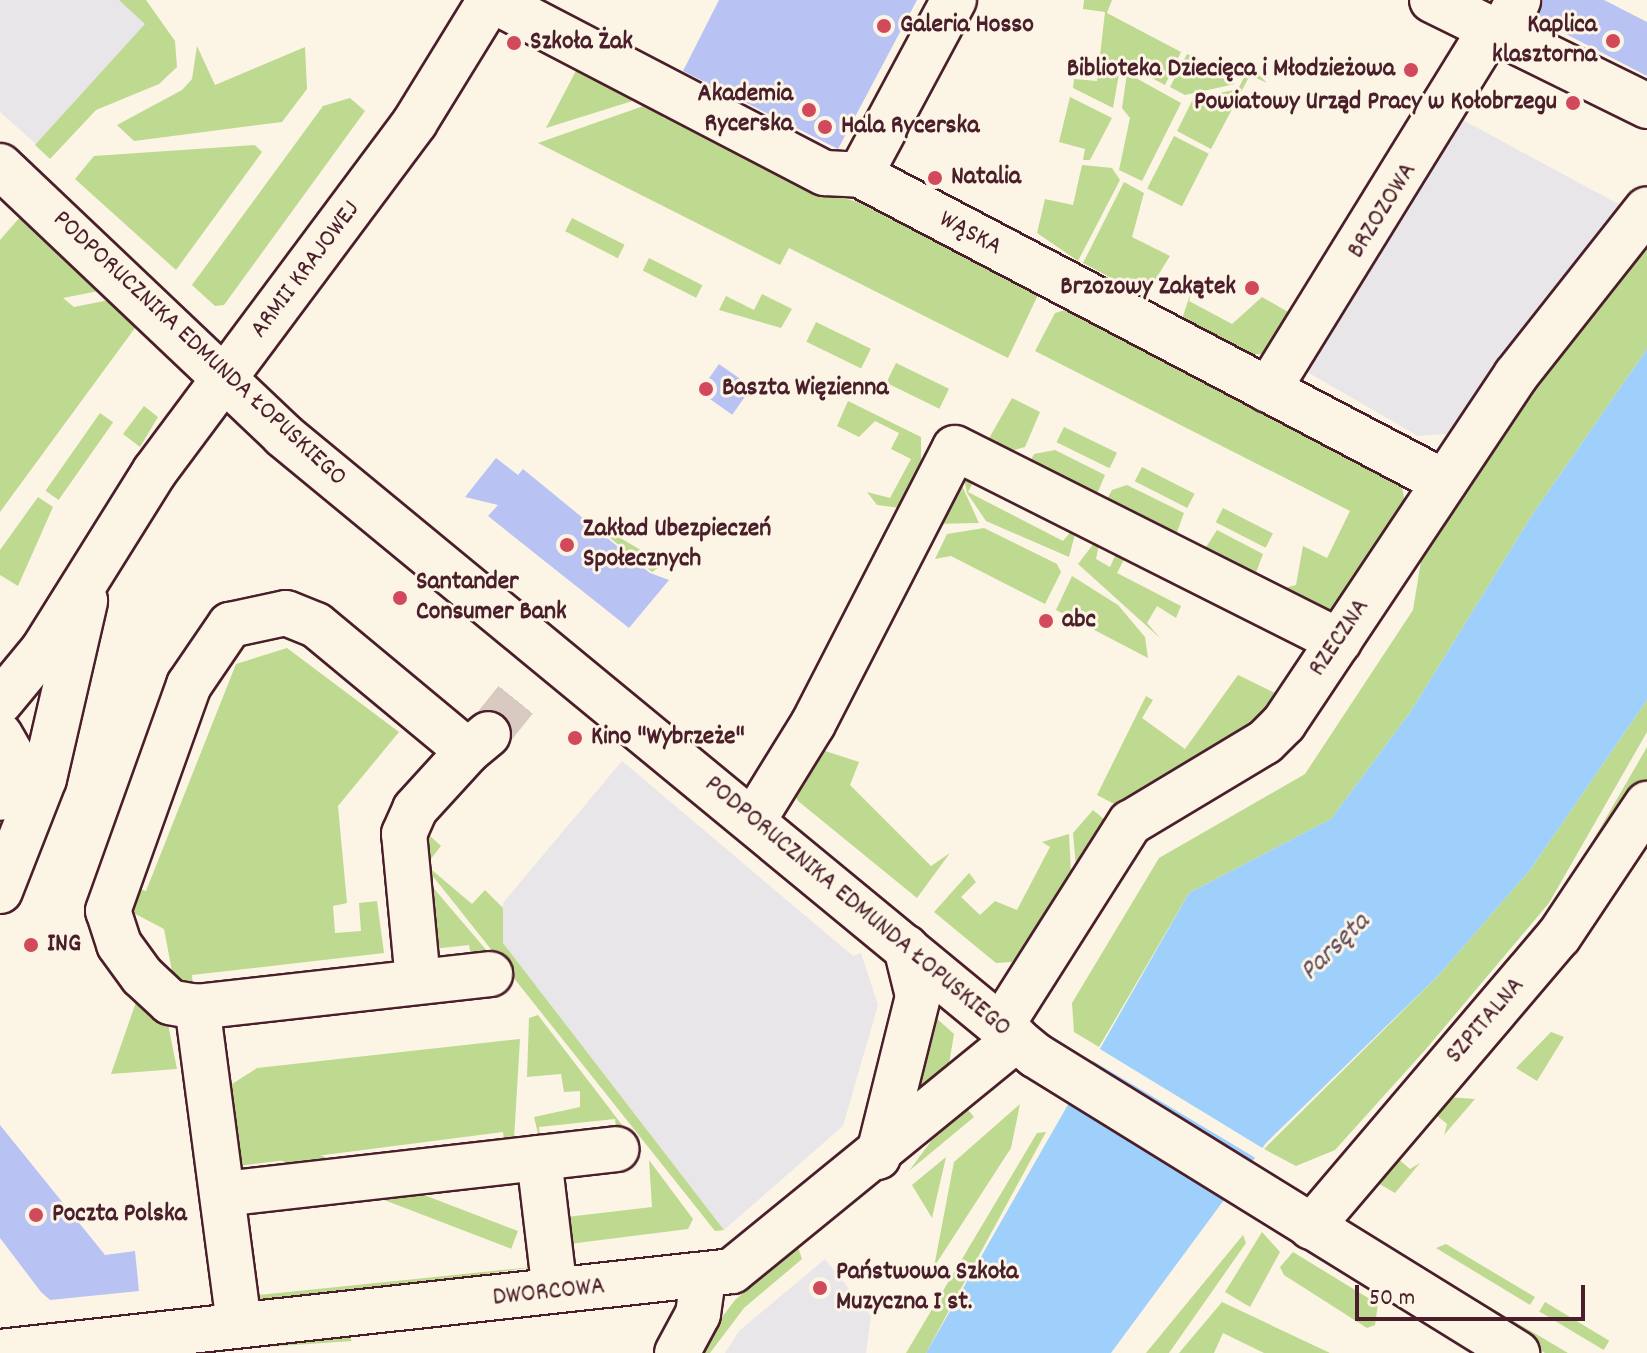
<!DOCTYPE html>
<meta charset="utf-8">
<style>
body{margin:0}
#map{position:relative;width:1647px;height:1353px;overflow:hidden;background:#fcf5e5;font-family:Dekko,sans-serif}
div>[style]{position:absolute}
.built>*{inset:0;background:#e8e6e9}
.green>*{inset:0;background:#bed990;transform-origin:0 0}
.water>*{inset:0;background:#9fcffb}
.pier>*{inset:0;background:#fcf5e5}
.building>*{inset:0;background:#b8c2f3;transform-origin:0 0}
.minor-tunnel>*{height:44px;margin-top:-22px;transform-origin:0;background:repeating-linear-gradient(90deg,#d8cac0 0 44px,transparent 0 66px)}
.roads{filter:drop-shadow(2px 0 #4a1f2b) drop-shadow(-2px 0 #4a1f2b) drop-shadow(0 2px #4a1f2b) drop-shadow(0 -2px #4a1f2b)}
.minor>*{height:44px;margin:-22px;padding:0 22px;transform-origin:22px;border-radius:22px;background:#fcf5e5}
.dots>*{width:22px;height:22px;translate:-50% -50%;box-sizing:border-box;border:4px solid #fcf5e5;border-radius:50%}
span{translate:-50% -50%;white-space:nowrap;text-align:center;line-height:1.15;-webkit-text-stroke:6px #fcf5e5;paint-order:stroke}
.poi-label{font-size:26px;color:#4a1f2b;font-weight:700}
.left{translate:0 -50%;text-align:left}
.right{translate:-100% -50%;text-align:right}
.street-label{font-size:26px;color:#4a1f2b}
.water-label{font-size:28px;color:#5f4b5f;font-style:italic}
.scale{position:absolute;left:1355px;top:1285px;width:230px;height:36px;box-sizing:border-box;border:4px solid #4a1f2b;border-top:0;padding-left:10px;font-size:24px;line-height:28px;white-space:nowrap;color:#4a1f2b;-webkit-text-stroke:6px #fcf5e5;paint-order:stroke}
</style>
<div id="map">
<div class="built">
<div style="clip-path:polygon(0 0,143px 0,161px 27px,47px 154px,0 112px)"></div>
<div style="clip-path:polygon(1461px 119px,1620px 205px,1447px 434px,1418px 436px,1302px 369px)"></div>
<div style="clip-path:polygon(622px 761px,853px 956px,861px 953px,878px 1005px,843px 1126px,724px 1230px,503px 943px,503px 903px)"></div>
<div style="clip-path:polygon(825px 1259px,871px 1316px,866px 1353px,725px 1353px,739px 1331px)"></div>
</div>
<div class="green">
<div style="clip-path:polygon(119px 0,146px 0,175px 41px,177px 67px,159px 84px,96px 110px,50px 159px,35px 145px,145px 24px)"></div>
<div style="clip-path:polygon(1084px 0,1112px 0,1107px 13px,1181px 52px,1165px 85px,1121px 62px,1113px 108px,1073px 88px,1074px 79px,1097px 81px,1105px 12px,1083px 9px)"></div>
<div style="clip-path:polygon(197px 46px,215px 85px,305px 47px,307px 89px,282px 122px,134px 141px,117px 125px,182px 90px,192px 79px)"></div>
<div style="clip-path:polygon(1187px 54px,1216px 68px,1216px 75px,1235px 84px,1185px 95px,1170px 87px)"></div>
<div style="clip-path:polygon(579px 65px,642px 98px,546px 128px)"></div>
<div style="clip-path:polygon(1250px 66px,1267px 83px,1250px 75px,1211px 149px,1177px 131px,1193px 99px,1238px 89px)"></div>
<div style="clip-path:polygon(1127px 73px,1181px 103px,1142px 181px,1119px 170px,1130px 118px,1122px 108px)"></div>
<div style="clip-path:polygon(1070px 97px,1112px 118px,1090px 160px,1083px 160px,1085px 149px,1059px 142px)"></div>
<div style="clip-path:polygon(350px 98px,365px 111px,224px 305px,215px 306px,192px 285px,323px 106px)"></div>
<div style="clip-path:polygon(652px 103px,665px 119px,668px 112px,823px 193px,858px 202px,1038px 295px,1008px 358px,789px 248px,780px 265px,538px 143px)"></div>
<div style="left:1174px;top:136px;width:39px;height:59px;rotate:27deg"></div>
<div style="clip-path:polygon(255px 145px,262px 152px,176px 270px,75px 179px,94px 156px)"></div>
<div style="clip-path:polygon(1082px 165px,1112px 168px,1120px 180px,1078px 261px,1037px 233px,1045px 199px,1073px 205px)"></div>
<div style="clip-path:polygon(1124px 182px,1144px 193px,1132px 237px,1170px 256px,1145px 296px,1083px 263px)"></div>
<div style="clip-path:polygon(27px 209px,114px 288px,63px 298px,74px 307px,124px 297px,143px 317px,0 512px,0 240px)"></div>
<div style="left:572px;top:218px;width:59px;height:15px;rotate:27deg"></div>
<div style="clip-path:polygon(1647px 244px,1647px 349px,1532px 515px,1411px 711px,1331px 819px,1189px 893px,1099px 1047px,1074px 1032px,1072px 1003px,1159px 858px,1305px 774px,1413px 610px,1422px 555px,1554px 358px)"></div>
<div style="left:649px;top:258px;width:60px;height:14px;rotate:27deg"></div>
<div style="clip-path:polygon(1196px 277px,1189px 301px,1232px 324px,1262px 297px,1295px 316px,1268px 353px,1250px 355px,1182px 319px)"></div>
<div style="clip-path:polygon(762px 294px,792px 309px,781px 328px,719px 310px,726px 296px,754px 310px)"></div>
<div style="clip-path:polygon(1072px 308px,1366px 456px,1402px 487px,1405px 502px,1333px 614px,1272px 591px,1296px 585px,1303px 546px,1327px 558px,1350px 511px,1035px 351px,1055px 313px)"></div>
<div style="left:816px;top:322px;width:61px;height:22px;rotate:26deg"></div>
<div style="left:896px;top:363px;width:59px;height:22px;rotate:26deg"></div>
<div style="clip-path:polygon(1012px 398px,1040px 412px,1025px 447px,1011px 451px,988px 440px)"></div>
<div style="clip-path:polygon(848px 401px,921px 437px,921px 465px,900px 508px,877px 505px,867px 492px,890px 498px,911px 459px,891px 449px,899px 433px,875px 421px,859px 437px,837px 426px)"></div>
<div style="clip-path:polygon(144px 406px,158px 417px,140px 447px,123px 434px)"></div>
<div style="left:100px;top:413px;width:16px;height:95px;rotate:35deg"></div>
<div style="left:1064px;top:427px;width:59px;height:17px;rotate:26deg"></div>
<div style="clip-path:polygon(1055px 450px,1105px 475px,1094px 501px,1028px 466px,1034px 454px)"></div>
<div style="left:1142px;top:467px;width:59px;height:16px;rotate:27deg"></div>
<div style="clip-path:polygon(979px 471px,968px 492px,1063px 541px,1078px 523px,1069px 557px,986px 521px,967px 493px,963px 474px)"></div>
<div style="clip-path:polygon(958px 477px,979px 523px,931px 524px)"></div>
<div style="clip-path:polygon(1127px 485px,1184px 513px,1173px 543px,1102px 508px,1112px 490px)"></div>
<div style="clip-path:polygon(38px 497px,53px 507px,18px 586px,0 575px,0 550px)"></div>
<div style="left:1223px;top:508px;width:56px;height:16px;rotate:27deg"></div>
<div style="clip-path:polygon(583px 516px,656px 559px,658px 568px,652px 572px)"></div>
<div style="clip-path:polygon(984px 528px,1057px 564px,1061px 572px,1045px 604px,951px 556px,935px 559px,947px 534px)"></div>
<div style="clip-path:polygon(1217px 530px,1263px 554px,1254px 578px,1201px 555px)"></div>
<div style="clip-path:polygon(1101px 534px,1096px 559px,1110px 567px,1119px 547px,1129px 550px,1117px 573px,1181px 606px,1176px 618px,1157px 606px,1147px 623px,1160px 638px,1078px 564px)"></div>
<div style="clip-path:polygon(1072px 576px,1118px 605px,1145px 637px,1148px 658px,1056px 610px)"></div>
<div style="clip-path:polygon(287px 648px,399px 732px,338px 806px,347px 903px,333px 906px,335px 933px,361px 931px,359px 903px,377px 901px,384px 953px,192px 975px,193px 986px,175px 987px,164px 929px,124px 908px,127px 885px,146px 891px,236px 664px)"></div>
<div style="clip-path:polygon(1238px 675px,1279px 695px,1254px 724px,1118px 806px,1097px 795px,1146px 696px,1153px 700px,1142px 718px,1185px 749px)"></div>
<div style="clip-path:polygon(1647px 700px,1647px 732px,1549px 903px,1426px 1049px,1335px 1150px,1296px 1166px,1264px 1149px,1438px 976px,1530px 870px)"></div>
<div style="clip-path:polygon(1647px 747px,1647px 779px,1547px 928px,1348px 1161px,1342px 1156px,1554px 908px)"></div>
<div style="clip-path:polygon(819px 749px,859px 762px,850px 785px,931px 866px,950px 853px,917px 898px,798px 801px,791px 785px)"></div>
<div style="clip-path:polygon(1093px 810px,1105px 820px,1076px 867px,1073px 833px)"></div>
<div style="clip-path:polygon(416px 823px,441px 846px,426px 865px,472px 904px,485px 890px,503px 908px,503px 943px,724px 1230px,715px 1231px,412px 850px)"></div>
<div style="clip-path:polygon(1069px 834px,1071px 874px,1012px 962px,996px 963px,934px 912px,969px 873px,976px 882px,961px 897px,980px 915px,995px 901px,1017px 910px,1050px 847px,1042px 842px)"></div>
<div style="clip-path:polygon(413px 864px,499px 965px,473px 968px,469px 945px,423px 950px)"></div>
<div style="clip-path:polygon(136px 1002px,167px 1019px,177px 1069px,111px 1074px)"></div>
<div style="clip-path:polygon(538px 1015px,642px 1151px,638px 1155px,620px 1158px,615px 1119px,539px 1127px,541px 1146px,534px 1117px,580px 1107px,580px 1091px,564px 1092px,561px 1074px,527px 1077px,529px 1018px)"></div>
<div style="clip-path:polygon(934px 1016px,954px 1034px,947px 1076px,910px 1106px)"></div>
<div style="clip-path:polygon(1551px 1032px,1564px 1037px,1537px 1081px,1516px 1068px)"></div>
<div style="clip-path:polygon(520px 1039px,514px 1139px,505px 1146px,503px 1132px,238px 1166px,229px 1086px,257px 1068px)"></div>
<div style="clip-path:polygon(1447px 1097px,1475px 1099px,1444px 1135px,1447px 1124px,1435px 1114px)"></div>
<div style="clip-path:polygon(1020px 1104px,1011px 1148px,934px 1267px,954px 1162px)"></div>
<div style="clip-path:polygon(968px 1110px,974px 1117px,909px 1171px,932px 1140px)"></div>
<div style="clip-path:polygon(1046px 1132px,926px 1353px,906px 1353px,1037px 1133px)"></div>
<div style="clip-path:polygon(946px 1157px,932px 1218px,912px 1185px)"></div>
<div style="clip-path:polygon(1396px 1157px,1410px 1169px,1420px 1163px,1395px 1193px,1371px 1179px)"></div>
<div style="clip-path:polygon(649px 1160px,693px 1219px,688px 1229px,561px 1245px,558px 1218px,652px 1207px)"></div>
<div style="left:518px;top:1231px;width:19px;height:266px;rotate:111deg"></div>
<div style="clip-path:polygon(1262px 1232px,1280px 1252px,1250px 1307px,1225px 1292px)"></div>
<div style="clip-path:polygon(1243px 1235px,1246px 1243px,1169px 1353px,1146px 1353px)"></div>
<div style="clip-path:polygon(1446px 1244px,1535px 1297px,1530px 1305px,1436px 1248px)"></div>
<div style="clip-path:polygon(798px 1247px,802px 1259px,744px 1308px,710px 1353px,695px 1353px,735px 1300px)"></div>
<div style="clip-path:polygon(1293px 1252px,1378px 1304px,1375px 1325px,1367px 1328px,1284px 1275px,1280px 1267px)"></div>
<div style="clip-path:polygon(1410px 1260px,1568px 1353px,1545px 1353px,1401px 1266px)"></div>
<div style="clip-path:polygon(542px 1266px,263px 1306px,249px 1296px)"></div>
<div style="clip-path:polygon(1222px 1302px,1330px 1353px,1264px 1353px,1223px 1333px,1214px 1353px,1179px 1353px)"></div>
<div style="left:1545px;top:1302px;width:75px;height:11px;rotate:31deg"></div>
<div style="clip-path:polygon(346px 1332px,352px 1341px,180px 1353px)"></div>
</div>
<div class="water">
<div style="clip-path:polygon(1647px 349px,1647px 700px,1530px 870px,1438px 976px,1266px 1143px,1111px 1353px,926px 1353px,1189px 893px,1331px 819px,1411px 711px,1532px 515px)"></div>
</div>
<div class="pier">
<div style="clip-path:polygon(1095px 1046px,1264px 1149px,1266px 1150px,1259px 1160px,1088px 1058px)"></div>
</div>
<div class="building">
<div style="clip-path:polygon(719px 0,917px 0,838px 149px,683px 71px)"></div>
<div style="clip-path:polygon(1543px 0,1604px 0,1647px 22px,1647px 76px,1537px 19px)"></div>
<div style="left:719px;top:364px;width:40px;height:34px;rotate:35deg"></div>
<div style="clip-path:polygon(496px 458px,518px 475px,523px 469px,650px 573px,669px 580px,629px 628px,488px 516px,498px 505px,465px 497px)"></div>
<div style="clip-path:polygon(0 1125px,105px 1255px,135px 1251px,139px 1291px,50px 1300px,41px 1292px,0 1238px)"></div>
</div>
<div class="minor-tunnel">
<div style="left:488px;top:734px;width:46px;rotate:-51.1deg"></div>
</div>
<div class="roads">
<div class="minor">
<div style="left:492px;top:0;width:375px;rotate:27.5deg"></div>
<div style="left:825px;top:173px;width:35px;rotate:3deg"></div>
<div style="left:860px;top:175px;width:660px;rotate:27.73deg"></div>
<div style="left:1432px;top:0;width:240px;rotate:26.2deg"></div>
<div style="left:1501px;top:34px;width:38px;rotate:-63deg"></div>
<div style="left:0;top:166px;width:390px;rotate:43.5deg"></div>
<div style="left:283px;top:435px;width:975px;rotate:39.5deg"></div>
<div style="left:1035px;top:1055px;width:567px;rotate:31.73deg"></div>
<div style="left:860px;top:175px;width:199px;rotate:-61.8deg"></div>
<div style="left:1268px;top:390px;width:424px;rotate:-58.3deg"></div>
<div style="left:0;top:702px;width:67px;rotate:-50.4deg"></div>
<div style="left:43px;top:650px;width:211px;rotate:-58deg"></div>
<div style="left:155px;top:471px;width:435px;rotate:-53.3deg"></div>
<div style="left:415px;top:122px;width:143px;rotate:-58.4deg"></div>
<div style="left:0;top:735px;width:34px;rotate:60deg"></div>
<div style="left:17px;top:764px;width:38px;rotate:117deg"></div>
<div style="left:753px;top:821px;width:114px;rotate:-58.3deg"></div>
<div style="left:813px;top:724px;width:310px;rotate:-62.8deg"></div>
<div style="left:955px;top:448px;width:430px;rotate:26.7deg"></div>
<div style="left:0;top:891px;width:120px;rotate:-68.6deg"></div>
<div style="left:44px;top:779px;width:183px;rotate:-77deg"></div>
<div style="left:418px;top:981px;width:148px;rotate:-95.4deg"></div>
<div style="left:404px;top:834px;width:27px;rotate:-66deg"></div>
<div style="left:415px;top:809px;width:79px;rotate:-47.6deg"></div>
<div style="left:197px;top:1007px;width:295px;rotate:-6.4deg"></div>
<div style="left:1001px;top:1026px;width:241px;rotate:-57.6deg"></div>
<div style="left:1130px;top:823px;width:157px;rotate:-31deg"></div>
<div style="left:1265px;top:742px;width:27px;rotate:-45deg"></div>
<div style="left:1284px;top:723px;width:418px;rotate:-56.3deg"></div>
<div style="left:1516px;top:375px;width:211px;rotate:-51.7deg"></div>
<div style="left:878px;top:1157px;width:166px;rotate:-76deg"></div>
<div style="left:918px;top:996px;width:50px;rotate:-103.8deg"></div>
<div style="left:539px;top:1158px;width:119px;rotate:83.2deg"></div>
<div style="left:223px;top:1194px;width:396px;rotate:-6.5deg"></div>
<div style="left:1311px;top:1227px;width:382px;rotate:-49.6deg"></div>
<div style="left:1559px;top:936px;width:159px;rotate:-56.3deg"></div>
<div style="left:237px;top:1309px;width:305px;rotate:-97.5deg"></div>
<div style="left:197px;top:1007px;width:27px;rotate:-170deg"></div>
<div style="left:170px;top:1002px;width:38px;rotate:-137deg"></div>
<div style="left:142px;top:976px;width:39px;rotate:-126deg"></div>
<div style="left:119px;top:944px;width:35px;rotate:-108deg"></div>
<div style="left:108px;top:911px;width:240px;rotate:-70.3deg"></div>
<div style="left:189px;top:685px;width:73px;rotate:-55.7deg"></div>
<div style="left:230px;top:625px;width:57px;rotate:-12.1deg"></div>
<div style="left:286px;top:613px;width:32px;rotate:22deg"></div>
<div style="left:316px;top:625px;width:197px;rotate:39.7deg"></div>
<div style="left:468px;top:751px;width:26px;rotate:-40deg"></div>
<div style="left:0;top:1352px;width:736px;rotate:-6.31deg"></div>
<div style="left:732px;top:1271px;width:367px;rotate:-39.2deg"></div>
<div style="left:677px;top:1353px;width:44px;rotate:-61.7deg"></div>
<div style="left:698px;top:1314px;width:37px;rotate:-82deg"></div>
</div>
</div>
<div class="dots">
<div style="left:884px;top:26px;background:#d1495b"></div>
<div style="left:1613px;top:41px;background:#d1495b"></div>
<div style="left:514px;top:43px;background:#d1495b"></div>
<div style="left:1411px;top:70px;background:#d1495b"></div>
<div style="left:1573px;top:103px;background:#d1495b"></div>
<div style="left:809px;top:110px;background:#d1495b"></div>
<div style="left:825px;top:127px;background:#d1495b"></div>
<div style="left:935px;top:178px;background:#d1495b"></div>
<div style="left:1252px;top:288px;background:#d1495b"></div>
<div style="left:706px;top:389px;background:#d1495b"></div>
<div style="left:567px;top:545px;background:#d1495b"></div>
<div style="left:400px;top:598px;background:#d1495b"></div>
<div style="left:1046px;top:621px;background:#d1495b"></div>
<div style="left:575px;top:738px;background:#d1495b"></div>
<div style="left:31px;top:945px;background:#d1495b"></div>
<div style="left:36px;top:1215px;background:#d1495b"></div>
<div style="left:820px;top:1288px;background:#d1495b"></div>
</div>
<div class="poi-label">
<span class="left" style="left:900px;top:26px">Galeria Hosso</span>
<span class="right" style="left:1597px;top:41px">Kaplica<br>klasztorna</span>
<span class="left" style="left:530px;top:43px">Szkoła Żak</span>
<span class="right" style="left:1395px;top:70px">Biblioteka Dziecięca i Młodzieżowa</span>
<span class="right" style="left:793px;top:110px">Akademia<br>Rycerska</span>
<span class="right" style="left:1557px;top:103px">Powiatowy Urząd Pracy w Kołobrzegu</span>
<span class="left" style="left:841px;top:127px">Hala Rycerska</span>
<span class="left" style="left:951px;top:178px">Natalia</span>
<span class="right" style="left:1236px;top:288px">Brzozowy Zakątek</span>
<span class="left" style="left:722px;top:389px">Baszta Więzienna</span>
<span class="left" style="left:583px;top:545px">Zakład Ubezpieczeń<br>Społecznych</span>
<span class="left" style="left:416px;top:598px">Santander<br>Consumer Bank</span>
<span class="left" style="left:1062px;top:621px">abc</span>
<span class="left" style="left:591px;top:738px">Kino "Wybrzeże"</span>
<span class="left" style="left:47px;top:945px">ING</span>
<span class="left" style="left:52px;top:1215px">Poczta Polska</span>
<span class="left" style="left:836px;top:1288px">Państwowa Szkoła<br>Muzyczna I st.</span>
</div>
<div class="street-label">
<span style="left:1383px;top:211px;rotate:-58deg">BRZOZOWA</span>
<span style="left:970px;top:234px;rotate:28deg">WĄSKA</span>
<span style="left:306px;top:270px;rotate:-53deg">ARMII KRAJOWEJ</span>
<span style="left:199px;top:349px;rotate:43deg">PODPORUCZNIKA EDMUNDA ŁOPUSKIEGO</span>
<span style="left:1340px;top:638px;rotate:-56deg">RZECZNA</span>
<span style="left:857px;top:907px;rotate:40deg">PODPORUCZNIKA EDMUNDA ŁOPUSKIEGO</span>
<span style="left:1486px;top:1021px;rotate:-49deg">SZPITALNA</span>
<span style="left:549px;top:1293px;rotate:-6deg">DWORCOWA</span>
</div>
<div class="water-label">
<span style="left:1336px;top:948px;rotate:-44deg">Parsęta</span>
</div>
<div class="scale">50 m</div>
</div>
